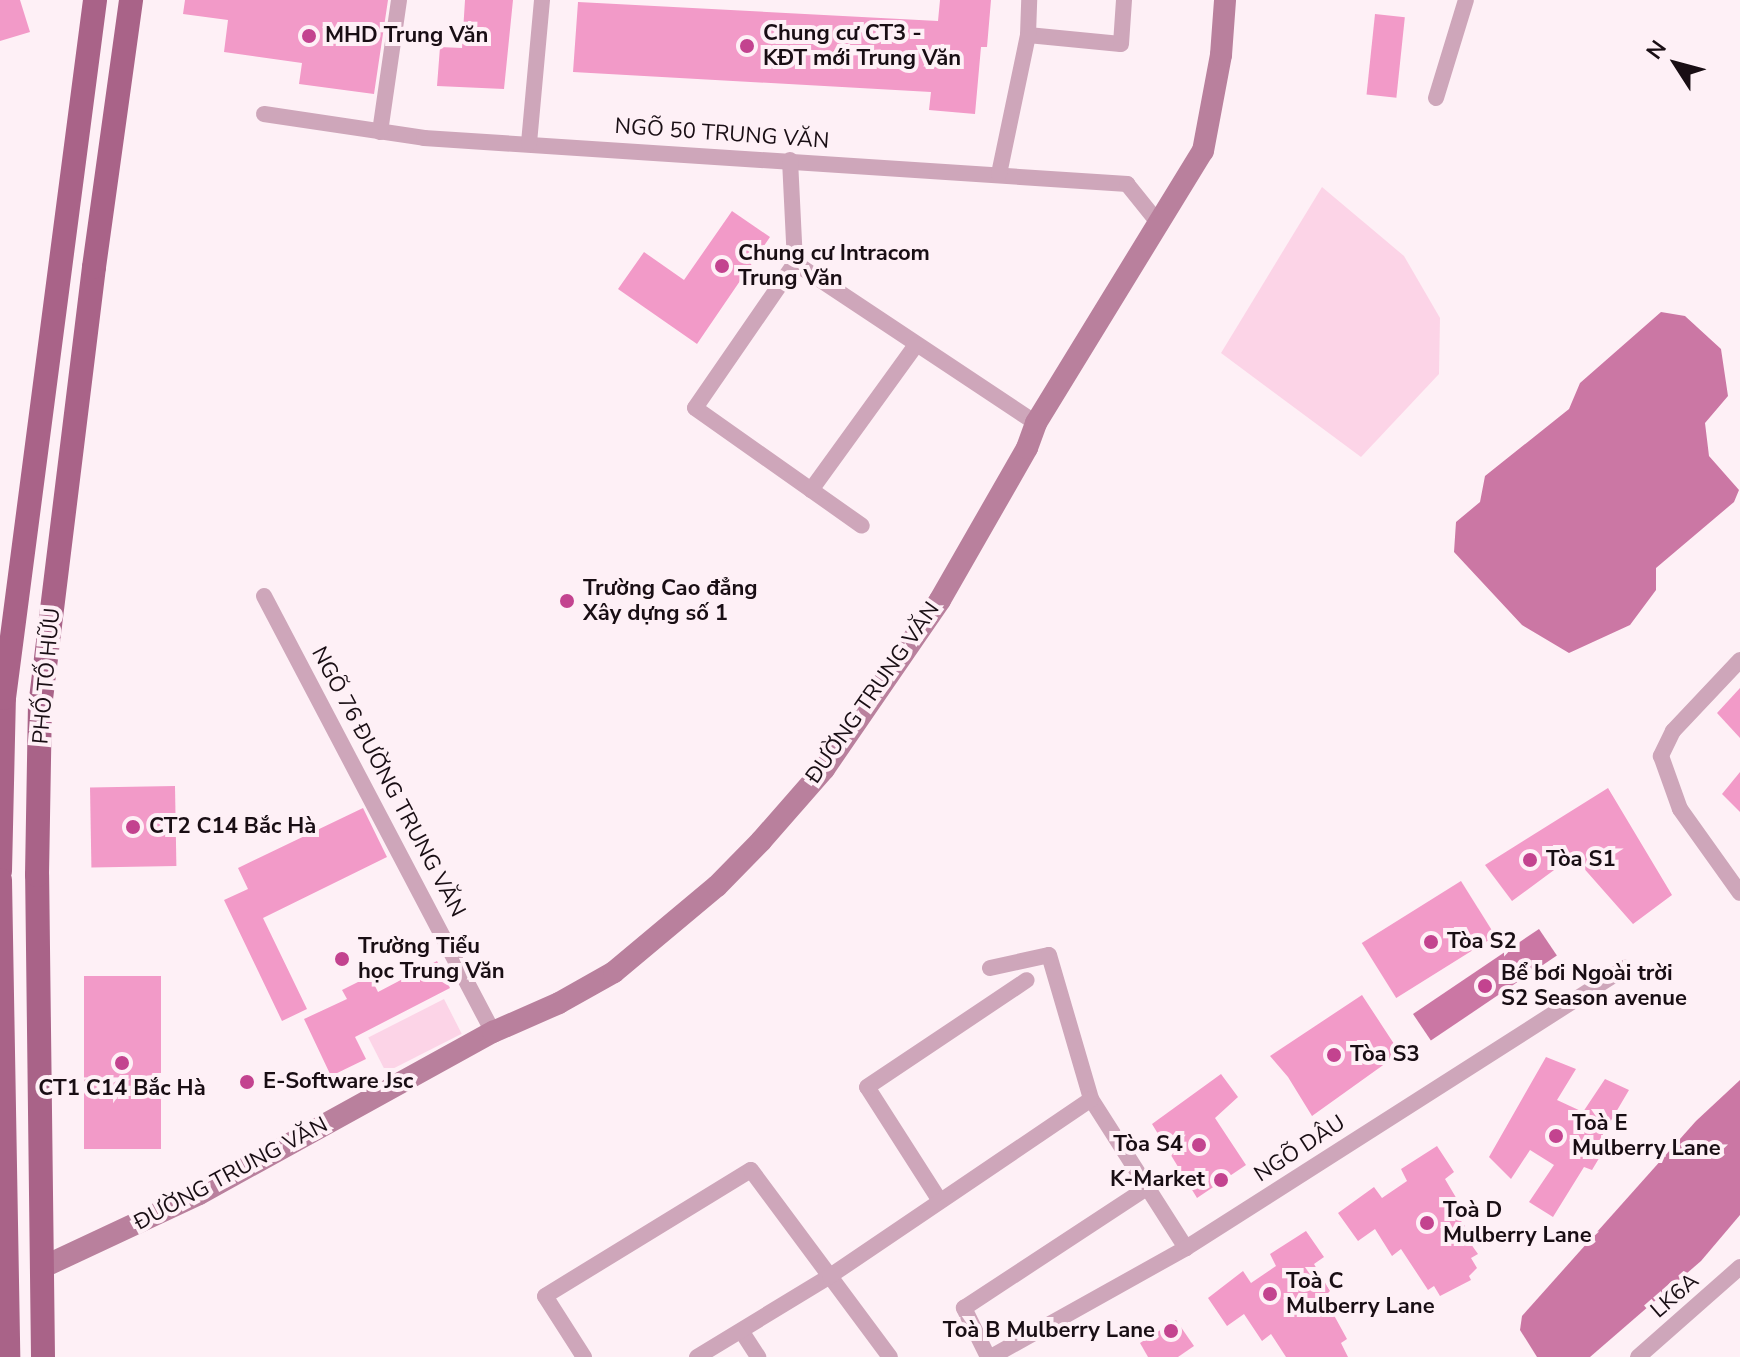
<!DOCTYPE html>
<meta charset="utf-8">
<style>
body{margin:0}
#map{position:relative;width:1740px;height:1357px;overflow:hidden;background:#fef0f6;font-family:"Nunito Sans",sans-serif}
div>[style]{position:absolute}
.green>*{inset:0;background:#fcd4e7;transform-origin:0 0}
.water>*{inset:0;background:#cb77a4;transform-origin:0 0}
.building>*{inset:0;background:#f29ac8;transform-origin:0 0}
.street>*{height:16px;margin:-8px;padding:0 8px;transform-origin:8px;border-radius:8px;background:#cea6ba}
.secondary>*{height:22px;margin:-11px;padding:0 11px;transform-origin:11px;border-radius:11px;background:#b9809d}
.primary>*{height:24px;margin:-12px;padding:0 12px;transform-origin:12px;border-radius:12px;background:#a96388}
.dots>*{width:22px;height:22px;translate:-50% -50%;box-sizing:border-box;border:4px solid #fef0f6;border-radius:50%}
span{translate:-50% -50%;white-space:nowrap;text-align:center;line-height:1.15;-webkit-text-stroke:8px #fef0f6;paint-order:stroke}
.poi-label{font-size:22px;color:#190e14;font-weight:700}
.left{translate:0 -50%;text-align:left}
.right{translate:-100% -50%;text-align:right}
.street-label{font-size:22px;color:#190e14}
.north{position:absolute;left:1636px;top:24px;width:80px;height:80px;-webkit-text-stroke:6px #fef0f6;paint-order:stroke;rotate:306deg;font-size:22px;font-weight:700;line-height:32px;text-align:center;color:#190e14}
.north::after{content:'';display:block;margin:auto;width:28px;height:36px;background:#190e14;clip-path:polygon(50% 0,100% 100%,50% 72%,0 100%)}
</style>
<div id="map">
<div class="green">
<div style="clip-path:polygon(1322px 187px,1404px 256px,1440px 318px,1439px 374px,1361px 457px,1221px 353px)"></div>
<div style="left:444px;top:999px;width:39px;height:85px;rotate:63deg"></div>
</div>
<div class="water">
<div style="clip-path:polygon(1661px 312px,1685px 316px,1721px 349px,1728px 396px,1705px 423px,1709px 456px,1739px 490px,1734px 502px,1656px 568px,1656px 590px,1630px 625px,1569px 653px,1522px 625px,1454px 552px,1456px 522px,1480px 502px,1485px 476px,1569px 409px,1580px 383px)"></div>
<div style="left:1539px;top:929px;width:32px;height:152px;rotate:56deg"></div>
<div style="clip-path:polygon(1740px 1080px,1740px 1215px,1701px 1261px,1590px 1357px,1537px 1357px,1520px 1330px,1522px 1316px,1696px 1121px)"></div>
</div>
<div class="building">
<div style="clip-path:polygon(0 0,20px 0,30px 32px,0 41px)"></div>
<div style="clip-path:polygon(185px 0,388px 0,374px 94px,299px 84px,302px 63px,224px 52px,228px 20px,183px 14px)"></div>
<div style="clip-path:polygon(465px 0,513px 0,504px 89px,437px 86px,440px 47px,462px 48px)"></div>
<div style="clip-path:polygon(940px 0,991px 0,987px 47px,981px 47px,975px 114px,929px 110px,931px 92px,573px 72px,578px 2px,938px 21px)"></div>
<div style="left:1375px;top:14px;width:30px;height:81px;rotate:6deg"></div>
<div style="clip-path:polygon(732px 211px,770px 237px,697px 344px,618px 289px,644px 252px,684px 280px)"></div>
<div style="clip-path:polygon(1740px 688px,1740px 738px,1717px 713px)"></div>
<div style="clip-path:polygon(1740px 772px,1740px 812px,1722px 794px)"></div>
<div style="left:175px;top:786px;width:80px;height:85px;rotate:89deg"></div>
<div style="clip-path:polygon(1608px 788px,1672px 895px,1633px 924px,1573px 856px,1512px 901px,1485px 865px)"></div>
<div style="clip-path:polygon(363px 808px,387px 857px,263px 918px,307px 1009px,282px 1021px,224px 900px,248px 889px,238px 868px)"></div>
<div style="left:1461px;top:881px;width:65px;height:117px;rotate:58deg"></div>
<div style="clip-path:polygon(437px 961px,450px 988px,355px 1037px,366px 1059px,331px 1076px,304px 1019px,347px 999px,342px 990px,370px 976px,378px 992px)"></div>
<div style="left:84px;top:976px;width:77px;height:173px"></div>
<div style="clip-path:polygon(1362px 995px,1400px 1053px,1312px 1116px,1288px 1077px,1270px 1056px)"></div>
<div style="clip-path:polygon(1546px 1057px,1576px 1069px,1557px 1100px,1583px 1112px,1605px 1079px,1629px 1090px,1599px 1141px,1607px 1145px,1592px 1170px,1584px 1167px,1553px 1217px,1529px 1202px,1554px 1165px,1530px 1150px,1511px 1179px,1489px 1157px)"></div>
<div style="clip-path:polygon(1221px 1074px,1238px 1097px,1215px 1118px,1246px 1165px,1197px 1198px,1152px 1124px)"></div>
<div style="clip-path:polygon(1437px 1146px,1454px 1172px,1445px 1179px,1461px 1206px,1454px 1212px,1465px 1226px,1461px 1230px,1478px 1254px,1471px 1258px,1477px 1268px,1469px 1276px,1471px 1280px,1440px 1296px,1434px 1286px,1428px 1290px,1401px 1249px,1392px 1256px,1375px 1229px,1358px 1241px,1338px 1213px,1374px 1187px,1382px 1198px,1407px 1181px,1401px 1169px)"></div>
<div style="clip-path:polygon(1306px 1231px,1324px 1257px,1314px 1264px,1330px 1291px,1324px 1297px,1347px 1339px,1341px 1343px,1348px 1357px,1286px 1357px,1271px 1334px,1262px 1341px,1244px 1314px,1227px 1326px,1208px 1298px,1243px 1271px,1251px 1283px,1276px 1266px,1270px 1254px)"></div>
<div style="clip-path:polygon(1176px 1320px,1194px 1346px,1178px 1357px,1148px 1357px,1140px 1343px)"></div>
</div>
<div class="street">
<div style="left:1028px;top:35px;width:93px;rotate:5.5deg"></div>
<div style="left:1121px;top:44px;width:44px;rotate:-86.1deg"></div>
<div style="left:1436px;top:98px;width:102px;rotate:-73deg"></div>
<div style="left:264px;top:114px;width:162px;rotate:8.5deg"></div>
<div style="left:424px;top:138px;width:705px;rotate:3.74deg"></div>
<div style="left:1127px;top:184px;width:53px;rotate:51.2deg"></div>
<div style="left:380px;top:132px;width:133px;rotate:-81.8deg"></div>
<div style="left:529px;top:143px;width:144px;rotate:-84.8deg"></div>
<div style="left:790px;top:160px;width:103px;rotate:87.2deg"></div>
<div style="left:795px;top:263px;width:176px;rotate:124.6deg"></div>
<div style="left:695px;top:408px;width:204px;rotate:35.2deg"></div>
<div style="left:999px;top:174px;width:142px;rotate:-78.2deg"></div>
<div style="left:1028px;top:35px;width:35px;rotate:-88deg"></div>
<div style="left:795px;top:263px;width:289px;rotate:33.6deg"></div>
<div style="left:811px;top:490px;width:179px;rotate:-54.1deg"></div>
<div style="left:264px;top:596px;width:492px;rotate:62.3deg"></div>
<div style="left:1740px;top:660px;width:98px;rotate:133.3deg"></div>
<div style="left:1673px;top:731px;width:28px;rotate:116deg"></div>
<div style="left:1661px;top:756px;width:56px;rotate:70.3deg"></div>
<div style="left:1680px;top:809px;width:103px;rotate:54.5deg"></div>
<div style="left:990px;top:968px;width:60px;rotate:-12.4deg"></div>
<div style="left:1049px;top:955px;width:150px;rotate:73.7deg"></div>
<div style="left:1091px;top:1099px;width:177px;rotate:57.5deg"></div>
<div style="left:940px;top:1201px;width:135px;rotate:-122.6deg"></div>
<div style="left:867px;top:1087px;width:192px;rotate:-33.8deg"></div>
<div style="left:742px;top:1332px;width:30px;rotate:57deg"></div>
<div style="left:584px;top:1357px;width:72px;rotate:-122.6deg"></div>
<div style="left:545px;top:1296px;width:241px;rotate:-31.5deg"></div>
<div style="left:751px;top:1170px;width:233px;rotate:53.4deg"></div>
<div style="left:697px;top:1357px;width:156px;rotate:-31.3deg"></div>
<div style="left:830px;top:1276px;width:315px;rotate:-34.1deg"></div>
<div style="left:988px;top:1357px;width:55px;rotate:-116.1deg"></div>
<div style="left:964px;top:1308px;width:217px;rotate:-33.3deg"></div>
<div style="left:991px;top:1357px;width:223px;rotate:-29.2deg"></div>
<div style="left:1186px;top:1248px;width:521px;rotate:-32.53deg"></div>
<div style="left:1638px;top:1357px;width:136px;rotate:-41.4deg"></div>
</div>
<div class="secondary">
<div style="left:41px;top:1268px;width:174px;rotate:-25.1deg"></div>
<div style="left:199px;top:1194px;width:336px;rotate:-28.9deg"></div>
<div style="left:493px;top:1032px;width:72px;rotate:-23.7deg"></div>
<div style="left:559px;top:1003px;width:63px;rotate:-29.4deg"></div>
<div style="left:614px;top:972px;width:134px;rotate:-39.9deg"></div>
<div style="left:717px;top:886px;width:63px;rotate:-45.6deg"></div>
<div style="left:761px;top:841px;width:96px;rotate:-48.8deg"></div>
<div style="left:824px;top:769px;width:205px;rotate:-55.5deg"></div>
<div style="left:940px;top:600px;width:175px;rotate:-60.2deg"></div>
<div style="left:1027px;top:448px;width:27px;rotate:-70deg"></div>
<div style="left:1036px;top:423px;width:319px;rotate:-58.5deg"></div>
<div style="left:1203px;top:151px;width:98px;rotate:-79.4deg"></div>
<div style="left:1221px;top:55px;width:55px;rotate:-85.8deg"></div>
</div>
<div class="primary">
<div style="left:0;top:871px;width:173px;rotate:-88.7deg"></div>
<div style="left:4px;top:698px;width:704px;rotate:-82.57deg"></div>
<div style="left:0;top:880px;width:477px;rotate:89deg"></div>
<div style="left:43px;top:1357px;width:482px;rotate:-90.7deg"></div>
<div style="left:37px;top:875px;width:168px;rotate:-89deg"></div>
<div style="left:40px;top:707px;width:443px;rotate:-83deg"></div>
<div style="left:94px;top:267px;width:270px;rotate:-82.1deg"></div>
</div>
<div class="dots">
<div style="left:309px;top:36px;background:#c3438f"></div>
<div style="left:747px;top:46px;background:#c3438f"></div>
<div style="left:722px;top:266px;background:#c3438f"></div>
<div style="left:567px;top:601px;background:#c3438f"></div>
<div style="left:133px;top:827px;background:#c3438f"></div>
<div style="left:1530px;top:860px;background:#c3438f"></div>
<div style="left:1431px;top:942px;background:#c3438f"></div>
<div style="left:342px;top:959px;background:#c3438f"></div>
<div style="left:1485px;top:986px;background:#c3438f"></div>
<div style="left:1334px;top:1055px;background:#c3438f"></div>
<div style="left:122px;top:1063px;background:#c3438f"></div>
<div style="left:247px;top:1082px;background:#c3438f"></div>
<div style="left:1556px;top:1136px;background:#c3438f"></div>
<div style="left:1199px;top:1145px;background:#c3438f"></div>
<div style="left:1221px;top:1180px;background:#c3438f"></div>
<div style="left:1427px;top:1223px;background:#c3438f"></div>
<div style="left:1270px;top:1294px;background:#c3438f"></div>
<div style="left:1171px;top:1331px;background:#c3438f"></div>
</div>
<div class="poi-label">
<span class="left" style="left:763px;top:46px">Chung cư CT3 -<br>KĐT mới Trung Văn</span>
<span class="left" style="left:325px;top:36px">MHD Trung Văn</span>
<span class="left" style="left:738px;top:266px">Chung cư Intracom<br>Trung Văn</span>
<span class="left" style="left:583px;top:601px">Trường Cao đẳng<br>Xây dựng số 1</span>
<span class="left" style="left:149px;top:827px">CT2 C14 Bắc Hà</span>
<span class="left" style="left:1546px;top:860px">Tòa S1</span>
<span class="left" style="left:1447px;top:942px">Tòa S2</span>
<span class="left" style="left:358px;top:959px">Trường Tiểu<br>học Trung Văn</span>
<span class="left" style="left:1501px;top:986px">Bể bơi Ngoài trời<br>S2 Season avenue</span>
<span class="left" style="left:1350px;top:1055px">Tòa S3</span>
<span class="left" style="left:263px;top:1082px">E-Software Jsc</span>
<span style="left:122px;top:1089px">CT1 C14 Bắc Hà</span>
<span class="left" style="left:1572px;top:1136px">Toà E<br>Mulberry Lane</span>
<span class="right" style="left:1183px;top:1145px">Tòa S4</span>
<span class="right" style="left:1205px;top:1180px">K-Market</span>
<span class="left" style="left:1443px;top:1223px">Toà D<br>Mulberry Lane</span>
<span class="left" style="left:1286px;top:1294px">Toà C<br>Mulberry Lane</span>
<span class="right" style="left:1155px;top:1331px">Toà B Mulberry Lane</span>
</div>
<div class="street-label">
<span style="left:722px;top:134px;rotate:4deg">NGÕ 50 TRUNG VĂN</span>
<span style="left:47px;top:676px;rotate:-85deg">PHỐ TỐ HỮU</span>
<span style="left:873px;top:693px;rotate:-55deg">ĐƯỜNG TRUNG VĂN</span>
<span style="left:388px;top:782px;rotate:62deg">NGÕ 76 ĐƯỜNG TRUNG VĂN</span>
<span style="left:1300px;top:1149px;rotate:-33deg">NGÕ DÂU</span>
<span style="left:231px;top:1174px;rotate:-28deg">ĐƯỜNG TRUNG VĂN</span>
<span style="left:1675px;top:1296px;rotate:-41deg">LK6A</span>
</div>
<div class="north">N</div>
</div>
